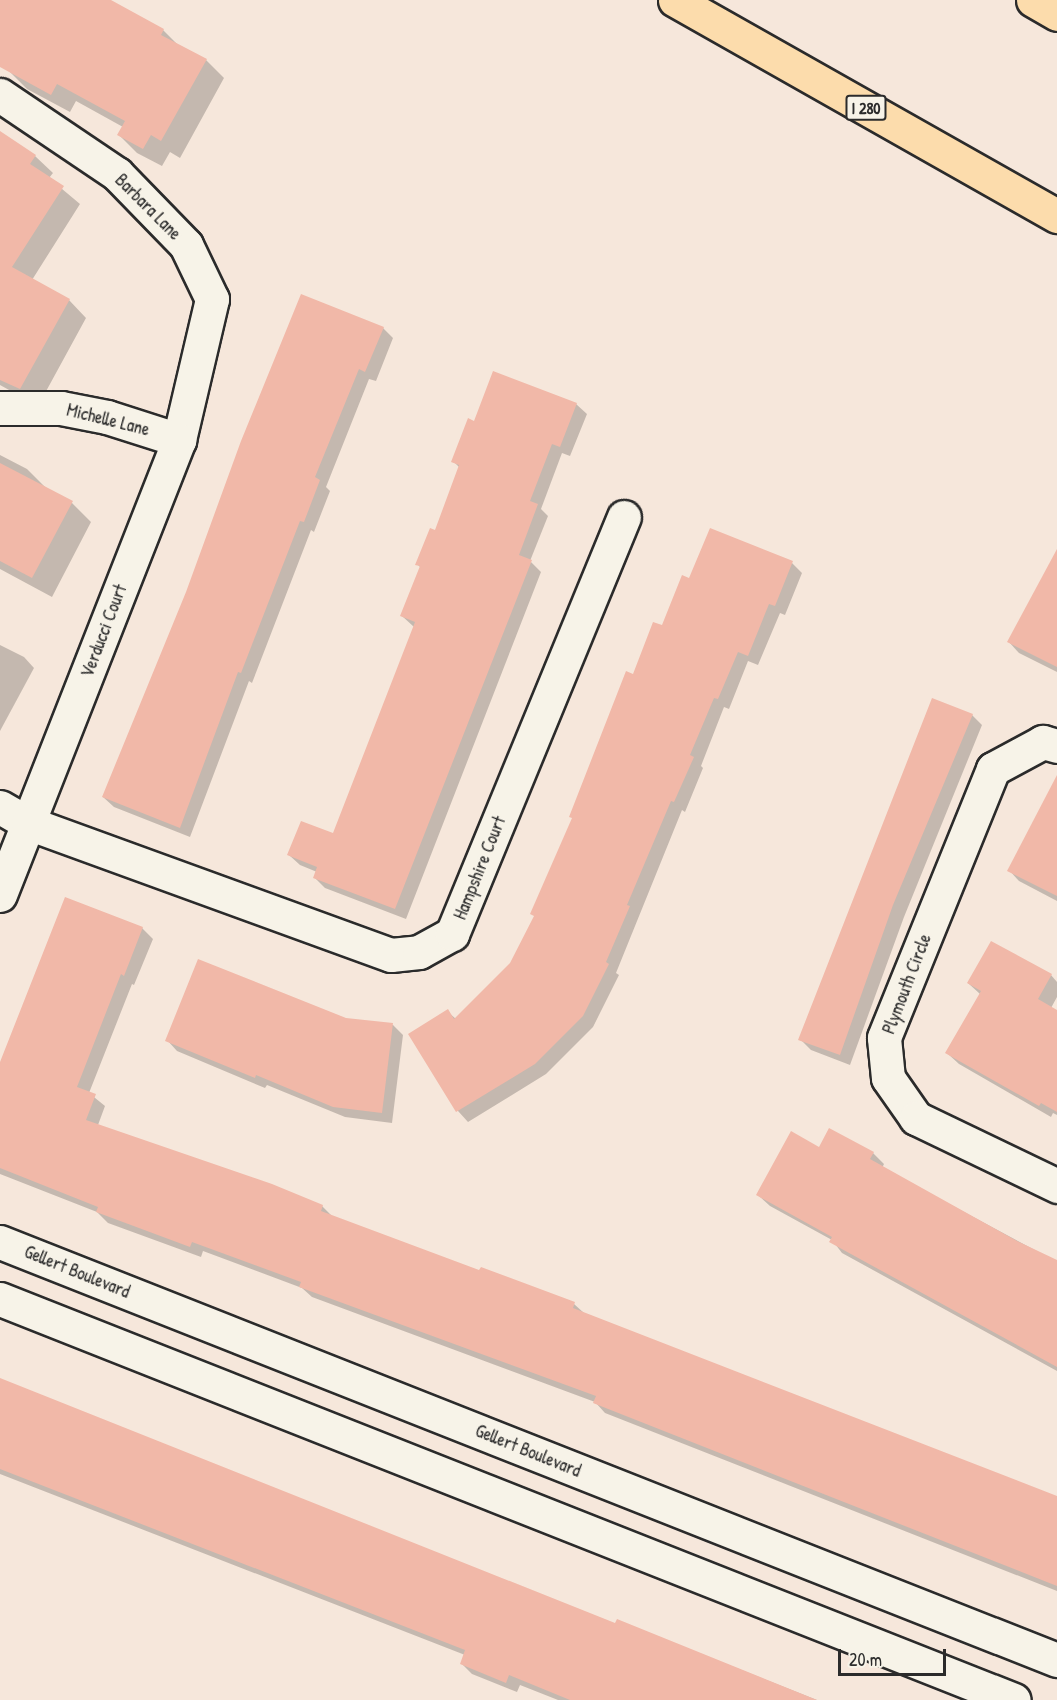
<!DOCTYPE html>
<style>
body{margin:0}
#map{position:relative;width:1057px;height:1700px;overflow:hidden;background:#f6e7db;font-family:"Patrick Hand",sans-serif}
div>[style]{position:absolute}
.shadow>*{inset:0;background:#0003}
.building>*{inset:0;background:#f1b8a8}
.roads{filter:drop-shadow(2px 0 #2b2b2b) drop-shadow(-2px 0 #2b2b2b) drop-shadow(0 2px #2b2b2b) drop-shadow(0 -2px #2b2b2b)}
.street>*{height:33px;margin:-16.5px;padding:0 16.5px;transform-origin:16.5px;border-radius:16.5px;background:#f7f3e8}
.secondary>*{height:33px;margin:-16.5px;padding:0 16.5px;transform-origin:16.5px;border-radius:16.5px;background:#f7f3e8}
.highway>*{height:33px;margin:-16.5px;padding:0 16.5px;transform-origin:16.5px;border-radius:16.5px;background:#fcdcac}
span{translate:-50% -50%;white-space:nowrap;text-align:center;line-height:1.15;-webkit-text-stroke:4.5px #f7f3e8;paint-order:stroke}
.shield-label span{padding:2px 4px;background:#f7f3e8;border:2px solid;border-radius:4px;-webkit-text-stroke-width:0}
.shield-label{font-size:16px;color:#2b2b2b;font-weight:700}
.street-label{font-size:18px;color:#2b2b2b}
.scale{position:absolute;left:838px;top:1649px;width:108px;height:27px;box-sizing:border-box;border:3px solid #2b2b2b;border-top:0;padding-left:8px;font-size:18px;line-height:21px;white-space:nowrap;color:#2b2b2b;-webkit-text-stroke:4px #f7f3e8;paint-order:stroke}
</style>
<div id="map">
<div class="shadow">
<div style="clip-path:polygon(0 0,108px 0,163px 30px,179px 46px,206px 60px,224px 78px,180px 158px,170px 152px,162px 166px,137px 153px,119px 135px,123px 127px,76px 101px,70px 112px,27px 89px,0 62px)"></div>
<div style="clip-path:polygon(1px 134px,35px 156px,53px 173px,49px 178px,80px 204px,32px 280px,69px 300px,86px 318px,38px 406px,0 385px)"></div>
<div style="clip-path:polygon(383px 328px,393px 338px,376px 381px,369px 379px,326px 487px,330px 491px,314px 532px,311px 530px,252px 683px,249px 681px,190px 837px,114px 807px,103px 797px,187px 593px)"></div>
<div style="clip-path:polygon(576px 404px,587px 414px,570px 456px,562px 453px,541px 509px,548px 516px,530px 561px,541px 572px,406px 919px,325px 888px,315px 878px,317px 872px,300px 865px,289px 855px,334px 835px,414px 627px,402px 616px,421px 568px,417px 564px,435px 532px,460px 468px,453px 461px,475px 423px)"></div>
<div style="clip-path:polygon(0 455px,27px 469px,47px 489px,72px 503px,91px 522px,52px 597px,0 569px)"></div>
<div style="clip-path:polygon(792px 563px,802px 573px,785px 615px,780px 613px,758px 665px,748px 661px,729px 709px,724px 707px,701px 766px,703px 768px,685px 812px,682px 810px,616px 973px,619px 975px,593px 1027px,546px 1074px,468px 1122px,458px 1111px,410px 1034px,447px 1011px,456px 1019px,511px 964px,535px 917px,633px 676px,690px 580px)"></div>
<div style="clip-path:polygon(1057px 578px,1057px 672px,1019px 653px,1009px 642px)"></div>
<div style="clip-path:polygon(0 645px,24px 657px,34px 668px,0 731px)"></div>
<div style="clip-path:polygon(972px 715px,982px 725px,904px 917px,850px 1065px,811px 1050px,800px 1039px)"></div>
<div style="clip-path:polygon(1057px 811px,1057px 901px,1019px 881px,1009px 870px)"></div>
<div style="clip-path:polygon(66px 899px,142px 928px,153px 939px,134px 985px,132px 984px,89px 1093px,105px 1106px,98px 1125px,322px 1206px,333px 1217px,480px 1272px,574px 1304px,584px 1313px,1057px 1498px,1057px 1591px,605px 1413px,595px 1402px,312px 1297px,302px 1288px,203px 1251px,201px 1257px,108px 1223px,97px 1212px,0 1174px,0 1066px)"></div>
<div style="clip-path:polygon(1051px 975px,1057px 982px,1057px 997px,1051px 1008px,1057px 1011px,1057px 1115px,1053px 1113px,1051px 1117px,959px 1064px,947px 1053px,980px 994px,968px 983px)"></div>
<div style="clip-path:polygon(346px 1019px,393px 1025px,403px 1035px,392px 1123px,345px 1117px,267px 1085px,265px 1088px,177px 1051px,167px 1040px)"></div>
<div style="clip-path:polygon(820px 1149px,873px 1153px,884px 1164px,882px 1168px,1057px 1262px,1057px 1371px,842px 1253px,832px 1240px,770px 1206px,758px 1195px)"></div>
<div style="clip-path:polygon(0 1380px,616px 1625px,618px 1621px,817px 1700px,558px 1700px,520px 1685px,517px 1692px,472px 1674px,462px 1664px,465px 1655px,0 1474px)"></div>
</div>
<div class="building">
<div style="clip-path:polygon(0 0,111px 0,164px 29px,161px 35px,207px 59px,161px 141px,151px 135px,143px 149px,117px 135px,125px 121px,57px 84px,51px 95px,0 67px)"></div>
<div style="clip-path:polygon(0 131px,36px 155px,30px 164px,64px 186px,12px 267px,70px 299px,20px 389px,0 380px)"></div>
<div style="clip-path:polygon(301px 294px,384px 327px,365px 372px,359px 369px,315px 477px,320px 480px,304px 522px,300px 521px,241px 673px,238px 672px,180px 828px,102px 797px,186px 592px,241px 441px)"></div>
<div style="clip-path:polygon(493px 371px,577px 403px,560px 447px,552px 444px,530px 501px,538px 504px,519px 555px,532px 560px,395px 909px,313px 878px,317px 867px,287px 855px,301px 821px,333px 833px,415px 622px,400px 616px,420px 566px,415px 565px,430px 528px,435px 530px,459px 465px,451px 462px,468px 418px,474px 421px)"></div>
<div style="clip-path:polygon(0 463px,73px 501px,32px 578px,0 561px)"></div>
<div style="clip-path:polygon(710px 528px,793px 561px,775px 606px,769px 604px,748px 656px,738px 652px,718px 699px,714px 698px,690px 755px,694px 757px,674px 802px,671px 801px,627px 905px,630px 906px,606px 962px,609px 964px,583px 1016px,535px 1064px,456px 1112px,408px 1034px,448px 1009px,454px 1019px,510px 963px,534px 916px,530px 914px,572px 818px,569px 817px,626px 671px,633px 674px,653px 622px,662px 625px,682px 575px,689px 578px)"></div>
<div style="clip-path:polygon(1057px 549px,1057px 667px,1007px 642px)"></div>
<div style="clip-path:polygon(932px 698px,973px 714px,893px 905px,840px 1055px,798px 1040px)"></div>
<div style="clip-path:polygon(1057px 775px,1057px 896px,1007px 871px)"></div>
<div style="clip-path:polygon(65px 897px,143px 927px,124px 976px,121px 974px,77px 1087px,96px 1094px,86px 1120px,272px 1184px,323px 1205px,321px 1211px,479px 1270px,481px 1267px,575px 1302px,573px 1308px,1057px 1496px,1057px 1586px,593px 1403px,596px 1396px,299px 1287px,301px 1282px,192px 1242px,190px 1247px,96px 1212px,98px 1207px,0 1168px,0 1062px)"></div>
<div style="clip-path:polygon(991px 941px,1052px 974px,1038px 999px,1057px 1010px,1057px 1112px,1041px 1103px,1039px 1106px,945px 1053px,981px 991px,967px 983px)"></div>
<div style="clip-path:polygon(198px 959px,346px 1018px,393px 1023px,382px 1113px,333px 1107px,256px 1075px,255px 1078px,165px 1041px)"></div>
<div style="clip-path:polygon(829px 1128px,874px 1152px,870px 1159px,1017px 1241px,1057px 1260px,1057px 1367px,829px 1242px,832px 1237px,756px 1195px,791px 1131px,819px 1147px)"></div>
<div style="clip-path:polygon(0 1378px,615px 1623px,617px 1619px,817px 1700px,570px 1700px,509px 1675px,506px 1683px,460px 1664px,465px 1650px,0 1469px)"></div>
</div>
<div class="roads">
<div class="street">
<div style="left:0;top:95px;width:141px;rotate:34deg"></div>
<div style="left:117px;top:174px;width:99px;rotate:45.8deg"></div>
<div style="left:186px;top:245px;width:60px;rotate:64.3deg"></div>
<div style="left:212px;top:299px;width:145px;rotate:103.2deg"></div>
<div style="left:179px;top:440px;width:489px;rotate:111.5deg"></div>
<div style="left:0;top:408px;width:61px"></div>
<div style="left:61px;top:408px;width:47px;rotate:11.1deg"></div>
<div style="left:107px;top:417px;width:76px;rotate:17.7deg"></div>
<div style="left:1057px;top:746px;width:15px;rotate:-164deg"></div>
<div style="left:1043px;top:742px;width:57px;rotate:151.6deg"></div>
<div style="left:993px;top:769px;width:290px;rotate:112.1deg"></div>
<div style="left:884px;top:1038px;width:40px;rotate:84.3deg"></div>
<div style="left:888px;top:1078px;width:49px;rotate:55deg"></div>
<div style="left:916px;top:1118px;width:157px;rotate:25.7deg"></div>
<div style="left:0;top:807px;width:32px;rotate:30deg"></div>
<div style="left:28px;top:823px;width:386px;rotate:20deg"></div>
<div style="left:391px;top:955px;width:28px;rotate:-6deg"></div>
<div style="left:419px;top:952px;width:38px;rotate:-29deg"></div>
<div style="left:452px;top:934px;width:451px;rotate:-67.6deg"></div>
</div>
<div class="secondary">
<div style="left:0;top:1242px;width:1137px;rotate:21.58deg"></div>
<div style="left:0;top:1299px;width:1090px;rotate:21.58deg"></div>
</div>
<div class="highway">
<div style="left:675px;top:0;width:439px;rotate:29.5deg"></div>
<div style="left:1033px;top:0;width:28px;rotate:30deg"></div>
</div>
</div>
<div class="shield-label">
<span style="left:866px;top:108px">I 280</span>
</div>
<div class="street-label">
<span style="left:148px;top:207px;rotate:45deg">Barbara Lane</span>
<span style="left:108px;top:420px;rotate:14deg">Michelle Lane</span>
<span style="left:104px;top:631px;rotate:-69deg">Verducci Court</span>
<span style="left:480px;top:868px;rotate:-68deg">Hampshire Court</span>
<span style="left:907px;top:984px;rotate:-69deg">Plymouth Circle</span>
<span style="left:77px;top:1272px;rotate:22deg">Gellert Boulevard</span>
<span style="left:528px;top:1451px;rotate:22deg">Gellert Boulevard</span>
</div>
<div class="scale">20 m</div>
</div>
